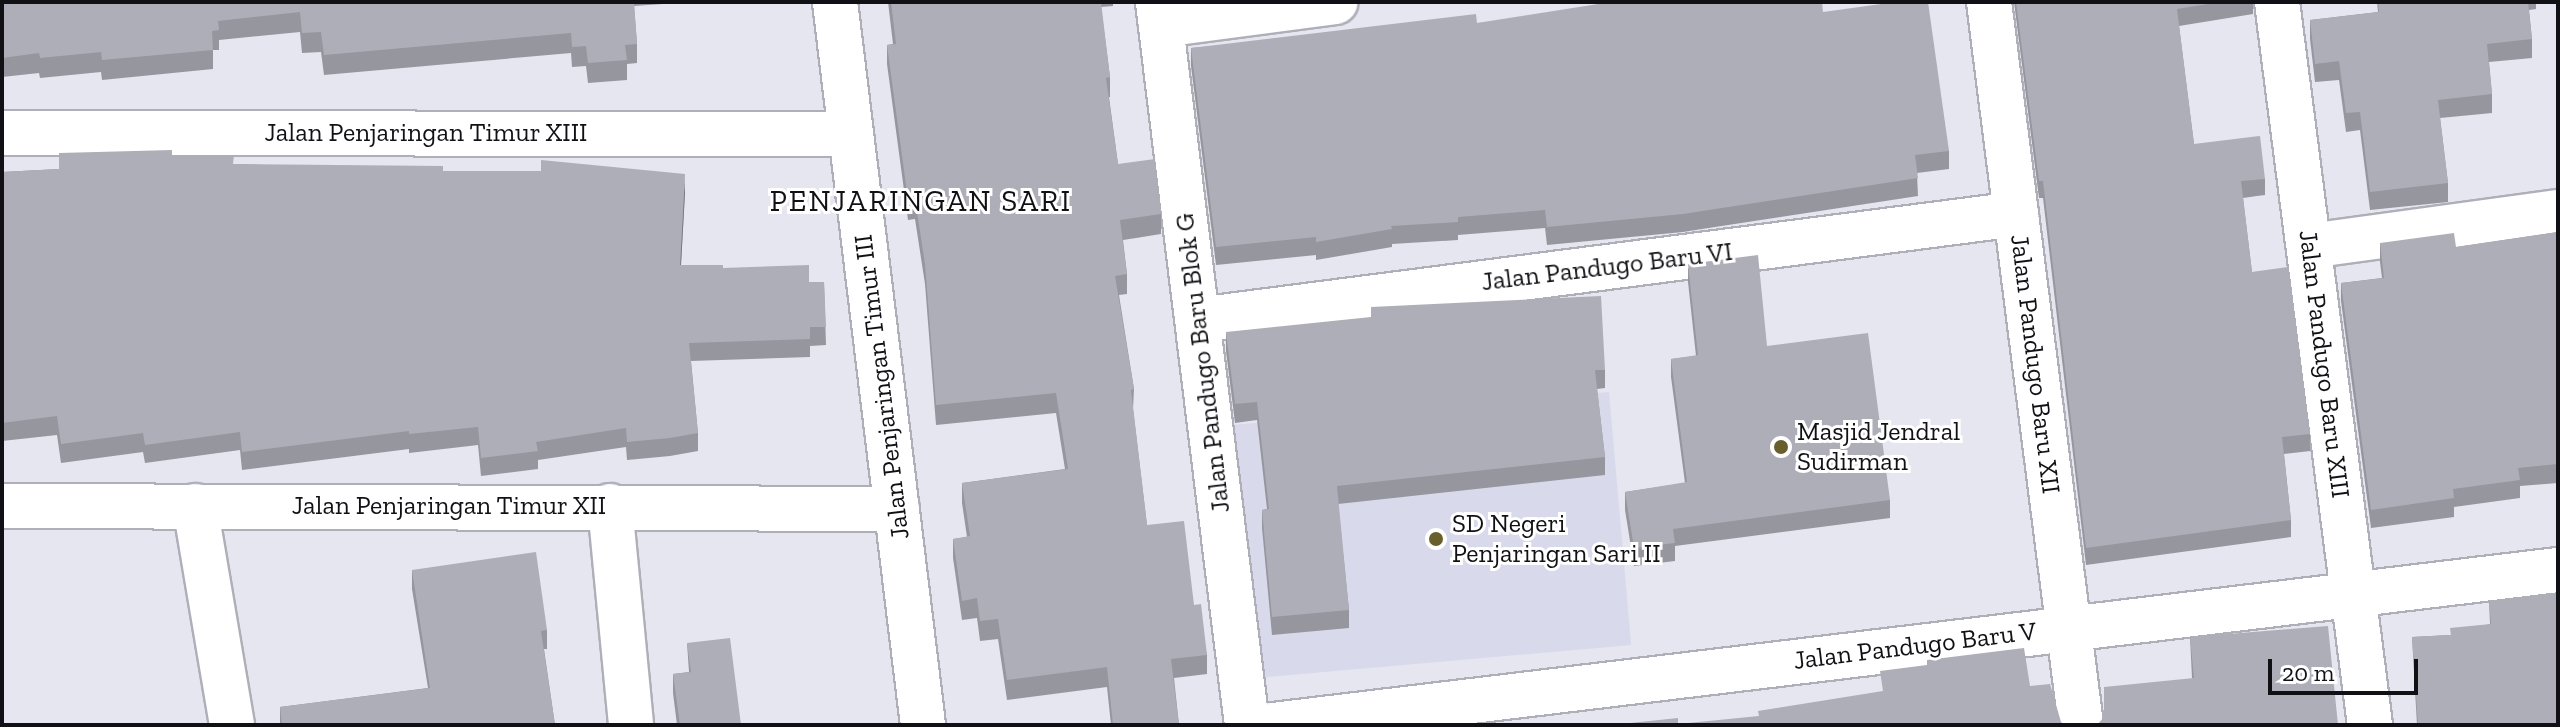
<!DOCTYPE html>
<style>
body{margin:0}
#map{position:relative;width:2560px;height:727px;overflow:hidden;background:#e5e6f0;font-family:"Zilla Slab",serif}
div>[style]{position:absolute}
.built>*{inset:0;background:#d8d9eb;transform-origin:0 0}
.roads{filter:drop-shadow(2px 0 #aeafb9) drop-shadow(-2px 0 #aeafb9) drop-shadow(0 2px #aeafb9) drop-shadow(0 -2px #aeafb9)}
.minor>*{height:44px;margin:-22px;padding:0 22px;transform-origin:22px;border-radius:22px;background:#fff}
.wall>*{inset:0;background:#96969e}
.shaded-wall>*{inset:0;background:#7a7a81}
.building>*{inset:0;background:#aeaeb8}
.dots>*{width:22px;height:22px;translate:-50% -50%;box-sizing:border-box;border:4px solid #fff;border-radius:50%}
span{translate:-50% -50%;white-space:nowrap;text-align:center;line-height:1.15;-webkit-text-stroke:6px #fff;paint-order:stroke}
.street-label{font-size:26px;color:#111115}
.poi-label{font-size:26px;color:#111115}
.left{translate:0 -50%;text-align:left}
.quarter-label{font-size:30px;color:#111115;letter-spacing:2px}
.frame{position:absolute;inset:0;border:4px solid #111115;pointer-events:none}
.scale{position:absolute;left:2268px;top:659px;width:150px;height:36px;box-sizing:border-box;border:4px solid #111115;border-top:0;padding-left:10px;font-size:24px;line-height:28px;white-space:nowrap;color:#111115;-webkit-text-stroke:6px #fff;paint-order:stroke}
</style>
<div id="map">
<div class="built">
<div style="left:1609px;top:392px;width:254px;height:376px;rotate:85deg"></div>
</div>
<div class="roads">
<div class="minor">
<div style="left:835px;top:2px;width:728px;rotate:83.06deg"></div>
<div style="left:1158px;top:2px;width:728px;rotate:82.98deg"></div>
<div style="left:1989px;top:2px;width:729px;rotate:82.75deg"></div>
<div style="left:2277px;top:2px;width:729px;rotate:82.67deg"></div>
<div style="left:1161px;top:25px;width:176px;rotate:-7.5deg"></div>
<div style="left:2px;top:133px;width:849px;rotate:0.07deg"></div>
<div style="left:2309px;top:246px;width:251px;rotate:-7.8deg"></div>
<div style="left:1198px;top:320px;width:825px;rotate:-7.38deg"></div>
<div style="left:2px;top:506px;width:895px;rotate:0.19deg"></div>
<div style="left:195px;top:506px;width:222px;rotate:80.4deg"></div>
<div style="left:610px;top:506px;width:220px;rotate:84.5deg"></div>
<div style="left:1273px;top:725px;width:1294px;rotate:-6.88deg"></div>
</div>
</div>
<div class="wall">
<div style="clip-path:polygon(2px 2px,692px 2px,634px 6px,637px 44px,637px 63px,627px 64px,627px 80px,588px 83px,586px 66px,572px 67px,571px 53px,324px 75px,321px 52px,302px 53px,300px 32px,219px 40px,219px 50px,213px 50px,213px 69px,102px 80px,101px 72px,40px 78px,39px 73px,2px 77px)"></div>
<div style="clip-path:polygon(888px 2px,1113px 2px,1113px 6px,1101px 7px,1110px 77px,1110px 97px,1109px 97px,1118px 164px,1161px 214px,1161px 234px,1123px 240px,1127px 274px,1127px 294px,1119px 295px,1134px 389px,1133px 409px,1147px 525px,1194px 605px,1207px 655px,1207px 674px,1174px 678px,1179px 725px,1111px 725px,1107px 687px,1007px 700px,998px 639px,980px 641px,977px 618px,962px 620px,953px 558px,953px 539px,967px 537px,962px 503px,962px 483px,1065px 469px,1056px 413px,936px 425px,925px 284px,915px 219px,908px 220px,887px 64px,887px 45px,893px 44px)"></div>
<div style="clip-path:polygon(2014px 2px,2253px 2px,2253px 14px,2179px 26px,2194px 144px,2265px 179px,2265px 195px,2243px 198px,2252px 272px,2310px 434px,2310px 451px,2284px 454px,2291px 520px,2291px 537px,2086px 565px,2043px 198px,2039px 198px)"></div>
<div style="clip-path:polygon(2377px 2px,2536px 2px,2536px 9px,2529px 10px,2532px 39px,2532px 58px,2489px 62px,2492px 94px,2492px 113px,2440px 118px,2448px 183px,2448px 202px,2370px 210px,2360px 130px,2346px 132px,2339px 80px,2315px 82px,2310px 39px,2310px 20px,2378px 12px)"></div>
<div style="clip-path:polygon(1823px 12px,1949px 151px,1949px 169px,1917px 173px,1918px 196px,1683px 232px,1547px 245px,1545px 228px,1458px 235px,1458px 240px,1392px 244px,1392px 247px,1316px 260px,1316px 255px,1216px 265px,1191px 66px,1191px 48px,1477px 23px)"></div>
<div style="clip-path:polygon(172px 156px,233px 164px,443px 171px,685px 192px,681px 265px,723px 268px,809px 282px,824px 282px,826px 345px,810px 346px,810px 357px,691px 361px,698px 433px,698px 451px,670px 456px,627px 460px,626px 447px,538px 460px,538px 469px,481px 476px,478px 445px,409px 453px,409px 449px,242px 470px,240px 450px,145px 463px,143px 452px,61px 463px,57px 435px,2px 441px,2px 172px,59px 169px)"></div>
<div style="clip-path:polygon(2558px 232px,2558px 483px,2520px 486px,2520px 498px,2454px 507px,2454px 517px,2371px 528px,2341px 301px,2341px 283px,2382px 278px,2380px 262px,2380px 243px,2456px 247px)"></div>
<div style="clip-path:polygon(1688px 264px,1767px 346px,1890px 500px,1890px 518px,1675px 546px,1675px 561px,1634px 566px,1625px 510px,1625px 492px,1685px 483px,1671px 377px,1671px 359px,1696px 356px,1688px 282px)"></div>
<div style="clip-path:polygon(1226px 332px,1605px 370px,1605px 388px,1597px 389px,1605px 457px,1605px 475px,1338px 504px,1349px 610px,1349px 628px,1272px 635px,1262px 528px,1262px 510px,1267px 509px,1257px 420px,1235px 423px,1226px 351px)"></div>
<div style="clip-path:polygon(412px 570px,547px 630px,547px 649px,544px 649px,555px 725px,280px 725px,280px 707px,428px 688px,412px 589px)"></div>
<div style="clip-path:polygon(2489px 601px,2558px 725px,2417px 725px,2412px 637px,2450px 635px,2490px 624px)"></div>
<div style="clip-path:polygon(2190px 637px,2338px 725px,2192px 678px)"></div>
<div style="clip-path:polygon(687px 643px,741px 725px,677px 725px,673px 693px,673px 674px,689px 672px)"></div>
</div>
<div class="shaded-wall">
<div style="clip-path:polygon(685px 174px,685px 192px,680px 283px,680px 265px)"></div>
</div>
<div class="building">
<div style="clip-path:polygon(2px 2px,634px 2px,637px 44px,625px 45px,627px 60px,588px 63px,586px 46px,572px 47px,571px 33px,324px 55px,321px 32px,302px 33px,300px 12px,218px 21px,219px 30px,212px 31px,213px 50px,102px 60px,101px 52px,40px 58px,39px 53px,2px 58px)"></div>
<div style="clip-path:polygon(891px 2px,1101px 2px,1110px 77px,1106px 78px,1118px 164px,1155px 159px,1161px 214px,1120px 220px,1127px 274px,1115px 276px,1134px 389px,1131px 390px,1147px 525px,1184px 521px,1194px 605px,1201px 604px,1207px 655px,1171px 659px,1179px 725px,1113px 725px,1107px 667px,1007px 680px,998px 619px,980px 621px,977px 598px,962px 601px,953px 539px,970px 536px,962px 483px,1068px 469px,1056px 393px,936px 405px,925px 264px,915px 199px,908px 200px,887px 45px,896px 44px)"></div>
<div style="clip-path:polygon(1611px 2px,1822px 2px,1823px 12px,1896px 2px,1928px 2px,1949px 151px,1915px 155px,1918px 178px,1683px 214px,1547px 227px,1545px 210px,1458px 217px,1458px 222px,1391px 226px,1392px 229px,1316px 242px,1316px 237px,1216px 247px,1191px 48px,1476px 14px,1477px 23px)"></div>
<div style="clip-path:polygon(2016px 2px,2221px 2px,2177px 9px,2194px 144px,2260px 136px,2265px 179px,2241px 181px,2252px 272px,2288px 267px,2310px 434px,2282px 437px,2291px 520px,2086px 548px,2043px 181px,2039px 181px)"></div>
<div style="clip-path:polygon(2378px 2px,2528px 2px,2532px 39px,2487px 44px,2492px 94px,2438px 100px,2448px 183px,2370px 192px,2360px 112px,2346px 113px,2339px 61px,2315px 64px,2310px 20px,2379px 12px)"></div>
<div style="clip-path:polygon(172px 150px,172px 156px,234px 155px,233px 164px,443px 166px,443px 171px,541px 171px,541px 160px,685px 174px,680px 265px,723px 265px,723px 268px,809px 265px,809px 282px,824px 282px,826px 327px,810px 327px,810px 339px,689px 343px,698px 433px,670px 438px,627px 442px,626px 428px,536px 442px,538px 451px,481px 458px,478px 427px,409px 434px,409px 431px,242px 452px,240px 432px,145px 445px,143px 433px,61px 444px,57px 416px,2px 423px,2px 172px,59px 169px,59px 153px)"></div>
<div style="clip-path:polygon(2558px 232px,2558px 464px,2518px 468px,2520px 480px,2453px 489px,2454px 498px,2371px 510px,2341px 283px,2384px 278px,2380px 243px,2454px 233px,2456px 247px)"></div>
<div style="clip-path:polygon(1758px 255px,1767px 346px,1868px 333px,1890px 500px,1673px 529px,1675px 543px,1634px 548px,1625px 492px,1687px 482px,1671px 359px,1698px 355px,1688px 264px)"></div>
<div style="clip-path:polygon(1601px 296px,1605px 370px,1595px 370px,1605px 457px,1337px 486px,1349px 610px,1272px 617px,1262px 510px,1269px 509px,1257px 402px,1235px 404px,1226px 332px,1371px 317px,1371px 307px)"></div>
<div style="clip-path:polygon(536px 552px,547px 630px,541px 631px,555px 725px,282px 725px,280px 707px,430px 688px,412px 570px)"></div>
<div style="clip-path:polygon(2558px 594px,2558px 725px,2418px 725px,2412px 637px,2451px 635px,2450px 628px,2491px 624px,2489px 601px)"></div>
<div style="clip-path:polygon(2328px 626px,2338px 725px,2097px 725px,2104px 717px,2104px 687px,2194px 678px,2190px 637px)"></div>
<div style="clip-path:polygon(730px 638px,741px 725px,680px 725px,673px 674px,691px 672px,687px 643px)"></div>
<div style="clip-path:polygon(2024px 648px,2030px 686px,2050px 684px,2061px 722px,2065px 725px,1611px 725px,1678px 718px,1678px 724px,1759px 716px,1758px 711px,1883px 691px,1880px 671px,1927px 665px,1927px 660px)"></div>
</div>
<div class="dots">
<div style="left:1781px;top:447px;background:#695f2c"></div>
<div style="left:1436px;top:539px;background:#695f2c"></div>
</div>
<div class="street-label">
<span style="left:426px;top:133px">Jalan Penjaringan Timur XIII</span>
<span style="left:1607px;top:267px;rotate:-7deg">Jalan Pandugo Baru VI</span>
<span style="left:1203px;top:363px;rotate:-97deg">Jalan Pandugo Baru Blok G</span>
<span style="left:2035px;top:364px;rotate:83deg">Jalan Pandugo Baru XII</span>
<span style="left:2324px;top:364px;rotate:83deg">Jalan Pandugo Baru XIII</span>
<span style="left:882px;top:387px;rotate:-97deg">Jalan Penjaringan Timur III</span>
<span style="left:449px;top:506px">Jalan Penjaringan Timur XII</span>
<span style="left:1915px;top:646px;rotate:-7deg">Jalan Pandugo Baru V</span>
</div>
<div class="poi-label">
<span class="left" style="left:1797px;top:447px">Masjid Jendral<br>Sudirman</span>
<span class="left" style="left:1452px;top:539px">SD Negeri<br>Penjaringan Sari II</span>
</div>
<div class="quarter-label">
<span style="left:921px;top:201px">PENJARINGAN SARI</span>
</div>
<div class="frame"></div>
<div class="scale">20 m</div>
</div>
